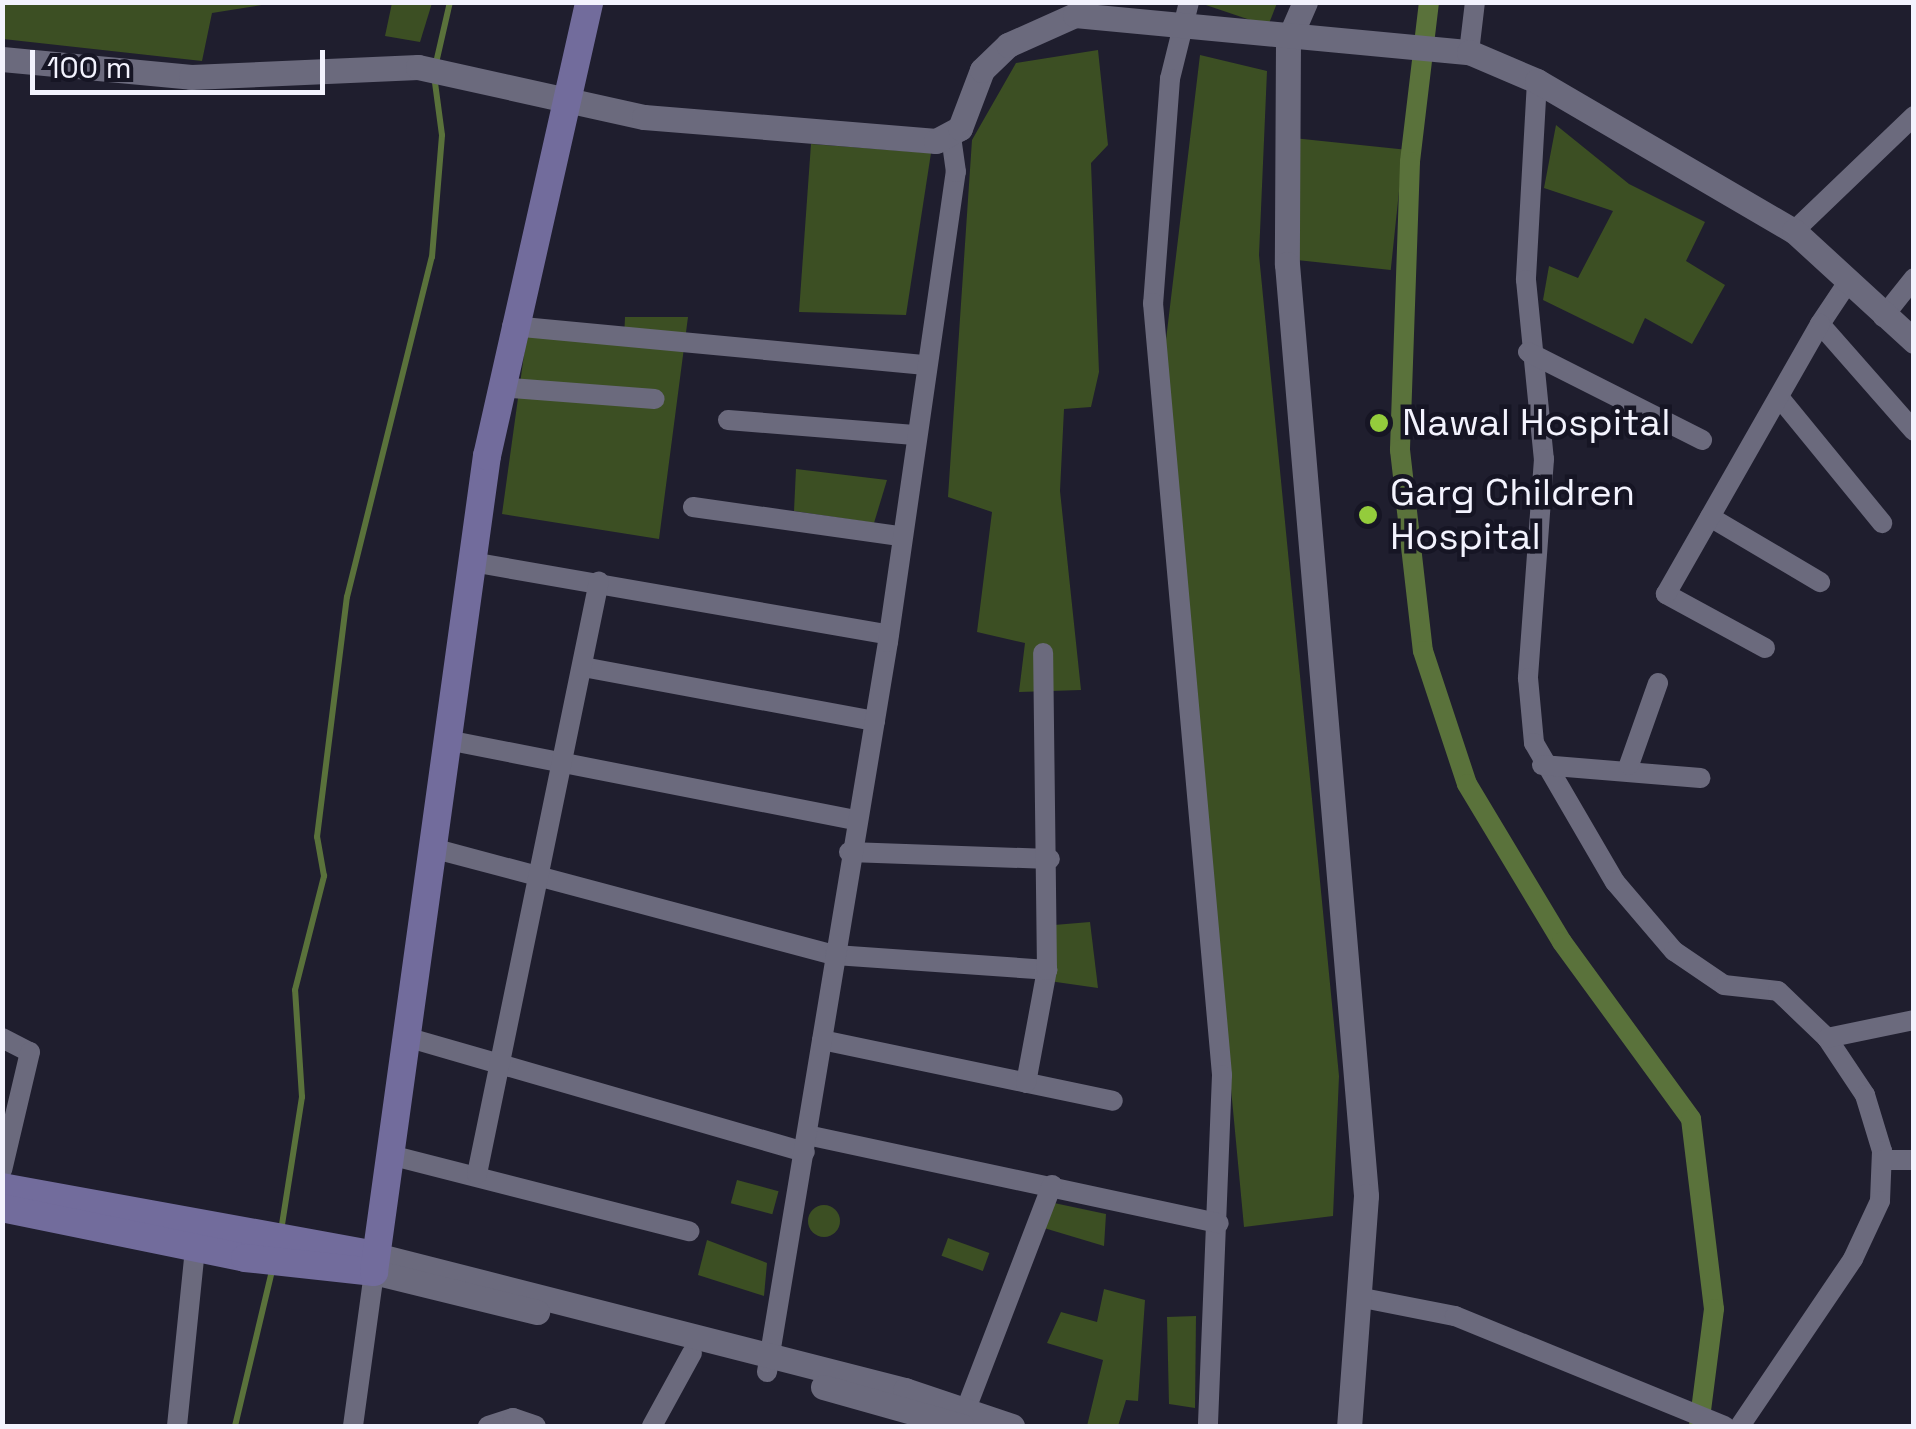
<!DOCTYPE html>
<style>
body{margin:0}
#map{position:relative;width:1916px;height:1429px;overflow:hidden;background:#1f1e2e;font-family:"Space Grotesk",sans-serif}
div>[style]{position:absolute}
.green>*{inset:0;background:#3c4f23;transform-origin:0 0}
.round{border-radius:50%}
.stream>*{height:6px;margin:-3px;padding:0 3px;transform-origin:3px;border-radius:3px;background:#5a723b}
.canal>*{height:20px;margin:-10px;padding:0 10px;transform-origin:10px;border-radius:10px;background:#5a723b}
.minor>*{height:20px;margin:-10px;padding:0 10px;transform-origin:10px;border-radius:10px;background:#6b6a7d}
.tertiary>*{height:25px;margin:-12.5px;padding:0 12.5px;transform-origin:12.5px;border-radius:12.5px;background:#6b6a7d}
.secondary>*{height:28px;margin:-14px;padding:0 14px;transform-origin:14px;border-radius:14px;background:#726c9c}
.dots>*{width:28px;height:28px;translate:-50% -50%;box-sizing:border-box;border:5px solid #161524;border-radius:50%}
span{translate:-50% -50%;white-space:nowrap;text-align:center;line-height:1.15;-webkit-text-stroke:9px #161524;paint-order:stroke}
.poi-label{font-size:38px;color:#f3f3fe}
.left{translate:0 -50%;text-align:left}
.frame{position:absolute;inset:0;border:5px solid #f3f3fe;pointer-events:none}
.scale{position:absolute;left:30px;top:50px;width:295px;height:45px;box-sizing:border-box;border:5px solid #f3f3fe;border-top:0;padding-left:12px;font-size:30px;line-height:35px;white-space:nowrap;color:#f3f3fe;-webkit-text-stroke:8px #161524;paint-order:stroke}
</style>
<div id="map">
<div class="green">
<div style="clip-path:polygon(3px 2px,274px 2px,274px 3px,212px 13px,202px 61px,3px 39px)"></div>
<div style="clip-path:polygon(1197px 2px,1277px 3px,1268px 26px)"></div>
<div style="clip-path:polygon(392px 3px,432px 3px,420px 42px,385px 36px)"></div>
<div style="clip-path:polygon(1098px 50px,1108px 145px,1091px 163px,1099px 372px,1091px 407px,1064px 409px,1060px 491px,1081px 690px,1019px 692px,1025px 643px,977px 632px,992px 512px,948px 497px,972px 140px,1016px 63px)"></div>
<div style="clip-path:polygon(1200px 55px,1267px 71px,1259px 255px,1339px 1076px,1333px 1216px,1244px 1227px,1163px 365px)"></div>
<div style="clip-path:polygon(1556px 125px,1629px 184px,1705px 222px,1686px 261px,1725px 285px,1692px 344px,1645px 318px,1633px 344px,1543px 300px,1549px 266px,1578px 278px,1613px 211px,1544px 188px)"></div>
<div style="left:1293px;top:138px;width:111px;height:121px;rotate:6deg"></div>
<div style="clip-path:polygon(811px 144px,931px 153px,906px 315px,799px 312px)"></div>
<div style="clip-path:polygon(625px 317px,688px 317px,659px 539px,502px 514px,527px 333px,624px 340px)"></div>
<div style="clip-path:polygon(796px 469px,887px 480px,874px 523px,794px 511px)"></div>
<div style="clip-path:polygon(1090px 922px,1098px 988px,1042px 980px,1042px 926px)"></div>
<div style="left:737px;top:1180px;width:43px;height:24px;rotate:15deg"></div>
<div style="clip-path:polygon(1054px 1203px,1106px 1214px,1104px 1246px,1044px 1228px)"></div>
<div class="round" style="left:808px;top:1205px;width:32px;height:32px"></div>
<div style="left:948px;top:1238px;width:44px;height:19px;rotate:20deg"></div>
<div style="clip-path:polygon(707px 1240px,767px 1263px,764px 1296px,698px 1275px)"></div>
<div style="clip-path:polygon(1104px 1289px,1145px 1300px,1138px 1401px,1126px 1400px,1118px 1426px,1087px 1426px,1103px 1360px,1047px 1343px,1061px 1312px,1097px 1322px)"></div>
<div style="clip-path:polygon(1196px 1316px,1195px 1408px,1169px 1404px,1167px 1317px)"></div>
</div>
<div class="stream">
<div style="left:436px;top:63px;width:63px;rotate:-77.1deg"></div>
<div style="left:281px;top:1231px;width:136px;rotate:-81.1deg"></div>
<div style="left:302px;top:1097px;width:107px;rotate:-93.7deg"></div>
<div style="left:295px;top:990px;width:118px;rotate:-75.7deg"></div>
<div style="left:324px;top:876px;width:40px;rotate:-100deg"></div>
<div style="left:317px;top:837px;width:242px;rotate:-82.9deg"></div>
<div style="left:347px;top:597px;width:350px;rotate:-76deg"></div>
<div style="left:432px;top:257px;width:122px;rotate:-85.3deg"></div>
<div style="left:442px;top:135px;width:61px;rotate:-97.6deg"></div>
<div style="left:235px;top:1426px;width:163px;rotate:-76.6deg"></div>
</div>
<div class="canal">
<div style="left:1429px;top:2px;width:161px;rotate:96.8deg"></div>
<div style="left:1410px;top:162px;width:288px;rotate:92deg"></div>
<div style="left:1400px;top:450px;width:202px;rotate:83.5deg"></div>
<div style="left:1423px;top:651px;width:140px;rotate:71.7deg"></div>
<div style="left:1467px;top:784px;width:184px;rotate:59deg"></div>
<div style="left:1562px;top:942px;width:219px;rotate:53.9deg"></div>
<div style="left:1691px;top:1119px;width:191px;rotate:83.1deg"></div>
<div style="left:1714px;top:1309px;width:118px;rotate:97.3deg"></div>
</div>
<div class="minor">
<div style="left:1189px;top:2px;width:79px;rotate:103.9deg"></div>
<div style="left:1170px;top:79px;width:225px;rotate:94.3deg"></div>
<div style="left:1153px;top:303px;width:775px;rotate:84.89deg"></div>
<div style="left:1222px;top:1075px;width:351px;rotate:92.3deg"></div>
<div style="left:1469px;top:52px;width:50px;rotate:-83.2deg"></div>
<div style="left:1537px;top:81px;width:199px;rotate:93.2deg"></div>
<div style="left:1526px;top:280px;width:180px;rotate:84.3deg"></div>
<div style="left:1544px;top:459px;width:220px;rotate:94.2deg"></div>
<div style="left:1528px;top:678px;width:65px;rotate:84.7deg"></div>
<div style="left:1534px;top:743px;width:161px;rotate:59.8deg"></div>
<div style="left:1615px;top:882px;width:91px;rotate:49.5deg"></div>
<div style="left:1674px;top:951px;width:60px;rotate:34.2deg"></div>
<div style="left:1724px;top:985px;width:54px;rotate:6.3deg"></div>
<div style="left:1778px;top:991px;width:68px;rotate:43.8deg"></div>
<div style="left:1827px;top:1038px;width:69px;rotate:56.3deg"></div>
<div style="left:1865px;top:1095px;width:59px;rotate:73.1deg"></div>
<div style="left:1882px;top:1151px;width:50px;rotate:92.3deg"></div>
<div style="left:1880px;top:1201px;width:64px;rotate:115deg"></div>
<div style="left:1853px;top:1259px;width:202px;rotate:124.1deg"></div>
<div style="left:1794px;top:231px;width:166px;rotate:-43.8deg"></div>
<div style="left:1848px;top:282px;width:50px;rotate:123.7deg"></div>
<div style="left:1820px;top:324px;width:142px;rotate:48.7deg"></div>
<div style="left:1883px;top:317px;width:50px;rotate:-51.5deg"></div>
<div style="left:512px;top:326px;width:413px;rotate:5.4deg"></div>
<div style="left:1528px;top:352px;width:195px;rotate:26.8deg"></div>
<div style="left:499px;top:387px;width:156px;rotate:4.4deg"></div>
<div style="left:1779px;top:397px;width:163px;rotate:50.7deg"></div>
<div style="left:728px;top:420px;width:187px;rotate:4.6deg"></div>
<div style="left:693px;top:507px;width:209px;rotate:8deg"></div>
<div style="left:1710px;top:517px;width:128px;rotate:30.6deg"></div>
<div style="left:472px;top:562px;width:423px;rotate:9.9deg"></div>
<div style="left:1765px;top:648px;width:113px;rotate:-151.4deg"></div>
<div style="left:1666px;top:594px;width:311px;rotate:-60.3deg"></div>
<div style="left:583px;top:667px;width:297px;rotate:10.5deg"></div>
<div style="left:447px;top:740px;width:415px;rotate:11.1deg"></div>
<div style="left:1542px;top:765px;width:159px;rotate:4.7deg"></div>
<div style="left:1629px;top:765px;width:87px;rotate:-70.5deg"></div>
<div style="left:432px;top:848px;width:417px;rotate:14.9deg"></div>
<div style="left:835px;top:955px;width:213px;rotate:4deg"></div>
<div style="left:849px;top:852px;width:201px;rotate:2deg"></div>
<div style="left:406px;top:1037px;width:415px;rotate:16.1deg"></div>
<div style="left:2px;top:1038px;width:31px;rotate:27deg"></div>
<div style="left:30px;top:1052px;width:121px;rotate:103.3deg"></div>
<div style="left:1827px;top:1038px;width:89px;rotate:-11.7deg"></div>
<div style="left:822px;top:1040px;width:297px;rotate:11.8deg"></div>
<div style="left:1026px;top:1083px;width:115px;rotate:-79.5deg"></div>
<div style="left:1047px;top:970px;width:317px;rotate:-90.7deg"></div>
<div style="left:807px;top:1135px;width:421px;rotate:12.1deg"></div>
<div style="left:390px;top:1155px;width:309px;rotate:14.3deg"></div>
<div style="left:1882px;top:1160px;width:32px"></div>
<div style="left:477px;top:1174px;width:605px;rotate:-78.37deg"></div>
<div style="left:1363px;top:1298px;width:94px;rotate:11.1deg"></div>
<div style="left:1455px;top:1316px;width:291px;rotate:22.2deg"></div>
<div style="left:767px;top:1372px;width:740px;rotate:-80.59deg"></div>
<div style="left:888px;top:642px;width:475px;rotate:-81.8deg"></div>
<div style="left:956px;top:172px;width:35px;rotate:-98deg"></div>
<div style="left:966px;top:1409px;width:240px;rotate:-69deg"></div>
<div style="left:177px;top:1426px;width:179px;rotate:-84.2deg"></div>
<div style="left:353px;top:1426px;width:155px;rotate:-82.2deg"></div>
<div style="left:488px;top:1426px;width:26px;rotate:-18deg"></div>
<div style="left:513px;top:1418px;width:24px;rotate:19deg"></div>
<div style="left:652px;top:1426px;width:83px;rotate:-61.3deg"></div>
</div>
<div class="tertiary">
<div style="left:1305px;top:2px;width:43px;rotate:113.6deg"></div>
<div style="left:1288px;top:41px;width:223px;rotate:90.3deg"></div>
<div style="left:1287px;top:264px;width:935px;rotate:85.15deg"></div>
<div style="left:1366px;top:1196px;width:231px;rotate:94.2deg"></div>
<div style="left:2px;top:59px;width:190px;rotate:5.4deg"></div>
<div style="left:191px;top:77px;width:227px;rotate:-2.5deg"></div>
<div style="left:418px;top:67px;width:231px;rotate:12.5deg"></div>
<div style="left:644px;top:117px;width:293px;rotate:4.7deg"></div>
<div style="left:936px;top:141px;width:27px;rotate:-28deg"></div>
<div style="left:960px;top:128px;width:62px;rotate:-69.2deg"></div>
<div style="left:982px;top:70px;width:36px;rotate:-44deg"></div>
<div style="left:1008px;top:45px;width:73px;rotate:-24.1deg"></div>
<div style="left:1075px;top:15px;width:396px;rotate:5.4deg"></div>
<div style="left:1469px;top:52px;width:74px;rotate:23.1deg"></div>
<div style="left:1537px;top:81px;width:298px;rotate:30.3deg"></div>
<div style="left:1794px;top:231px;width:163px;rotate:42.5deg"></div>
<div style="left:376px;top:1255px;width:546px;rotate:14.32deg"></div>
<div style="left:905px;top:1390px;width:113px;rotate:18.6deg"></div>
<div style="left:374px;top:1272px;width:168px;rotate:13.8deg"></div>
<div style="left:823px;top:1387px;width:144px;rotate:15.7deg"></div>
</div>
<div class="secondary">
<div style="left:2px;top:1187px;width:380px;rotate:10.3deg"></div>
<div style="left:2px;top:1208px;width:248px;rotate:11.6deg"></div>
<div style="left:245px;top:1258px;width:130px;rotate:6.2deg"></div>
<div style="left:374px;top:1272px;width:824px;rotate:-82.12deg"></div>
<div style="left:487px;top:456px;width:465px;rotate:-77.3deg"></div>
</div>
<div class="dots">
<div style="left:1379px;top:423px;background:#94cc3c"></div>
<div style="left:1368px;top:515px;background:#94cc3c"></div>
</div>
<div class="poi-label">
<span class="left" style="left:1402px;top:423px">Nawal Hospital</span>
<span class="left" style="left:1390px;top:515px">Garg Children<br>Hospital</span>
</div>
<div class="frame"></div>
<div class="scale">100 m</div>
</div>
